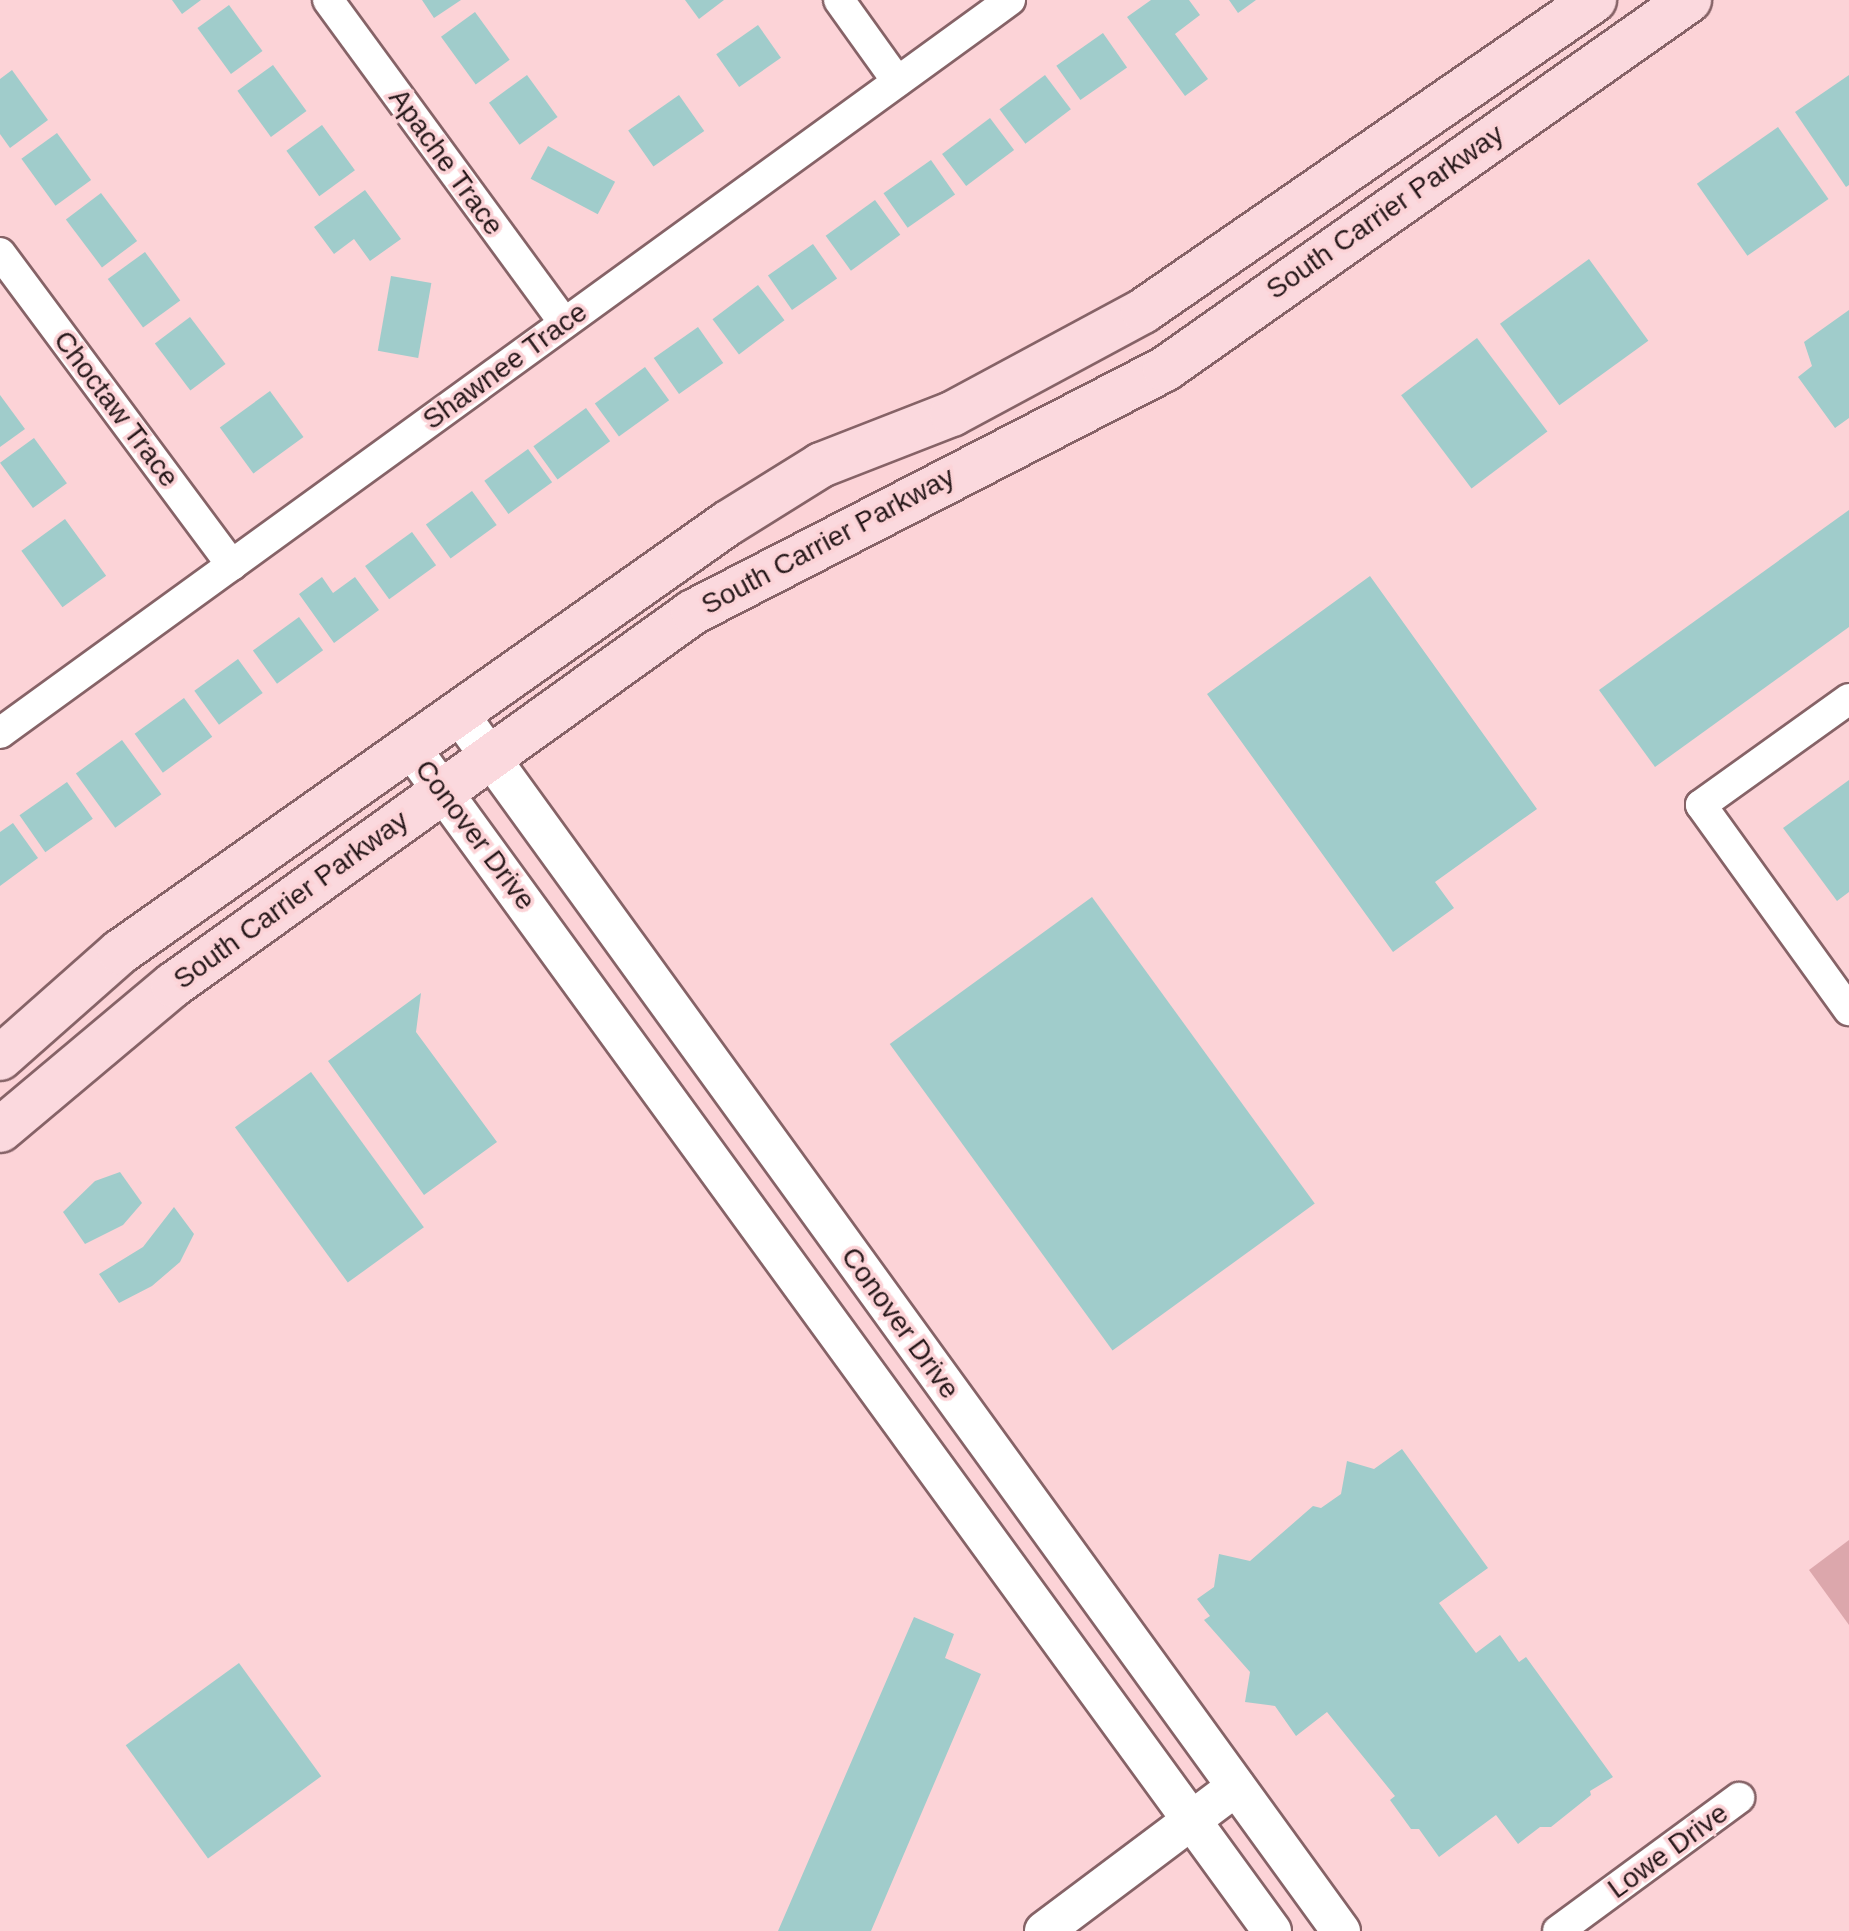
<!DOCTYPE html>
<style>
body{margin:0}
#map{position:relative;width:1849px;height:1931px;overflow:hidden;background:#fcd3d7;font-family:Helvetica,sans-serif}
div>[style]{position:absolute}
.green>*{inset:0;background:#dca7ac}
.building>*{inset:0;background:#a0cccb;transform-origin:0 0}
.roads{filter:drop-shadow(2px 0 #866367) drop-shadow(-2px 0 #866367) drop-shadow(0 2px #866367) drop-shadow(0 -2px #866367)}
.minor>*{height:30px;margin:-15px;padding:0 15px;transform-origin:15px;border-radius:15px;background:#fff}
.tertiary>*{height:38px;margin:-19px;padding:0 19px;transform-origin:19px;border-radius:19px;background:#fff}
.secondary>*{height:44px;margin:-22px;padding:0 22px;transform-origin:22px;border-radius:22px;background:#fbd9de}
span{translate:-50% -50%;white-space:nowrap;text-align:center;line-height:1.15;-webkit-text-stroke:7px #fcd3d7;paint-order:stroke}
.street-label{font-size:28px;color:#28191b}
</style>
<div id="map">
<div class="green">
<div style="clip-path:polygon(1849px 1540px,1849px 1625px,1809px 1570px)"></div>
</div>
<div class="building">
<div style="clip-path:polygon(172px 0,201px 0,182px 14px)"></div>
<div style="clip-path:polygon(422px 0,461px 0,434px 18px)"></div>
<div style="clip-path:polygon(685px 0,724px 0,699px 19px)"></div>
<div style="clip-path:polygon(1151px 0,1189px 0,1200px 15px,1175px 34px,1208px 79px,1185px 96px,1127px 17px)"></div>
<div style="clip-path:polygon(1229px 0,1256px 0,1238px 13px)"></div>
<div style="left:229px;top:5px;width:57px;height:39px;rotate:54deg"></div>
<div style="left:475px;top:12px;width:59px;height:42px;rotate:54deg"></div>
<div style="left:758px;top:25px;width:40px;height:51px;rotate:55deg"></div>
<div style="left:1103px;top:33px;width:42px;height:57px;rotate:55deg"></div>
<div style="left:273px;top:65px;width:57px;height:44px;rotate:54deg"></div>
<div style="clip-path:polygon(12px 70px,48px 120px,10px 148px,0 134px,0 79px)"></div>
<div style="left:527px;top:75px;width:52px;height:47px;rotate:54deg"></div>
<div style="left:1045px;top:75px;width:43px;height:57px;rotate:53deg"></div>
<div style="clip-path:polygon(1849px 75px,1849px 185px,1846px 187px,1795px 112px)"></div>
<div style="left:679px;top:95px;width:44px;height:62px;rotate:55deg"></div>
<div style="left:990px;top:118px;width:40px;height:60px;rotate:53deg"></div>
<div style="left:322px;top:125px;width:56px;height:44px;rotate:54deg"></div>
<div style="left:1778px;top:127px;width:88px;height:99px;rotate:55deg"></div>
<div style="left:57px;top:133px;width:58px;height:44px;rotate:54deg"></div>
<div style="left:548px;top:146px;width:76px;height:37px;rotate:28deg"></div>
<div style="left:931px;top:160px;width:42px;height:58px;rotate:55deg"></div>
<div style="clip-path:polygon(365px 190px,401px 239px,370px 261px,354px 239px,334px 254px,314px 227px)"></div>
<div style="left:101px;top:193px;width:60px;height:44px;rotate:53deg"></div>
<div style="left:875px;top:200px;width:43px;height:61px;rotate:54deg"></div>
<div style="left:813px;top:244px;width:42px;height:55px;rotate:55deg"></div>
<div style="left:145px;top:252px;width:60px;height:46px;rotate:54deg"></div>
<div style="left:1589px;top:259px;width:101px;height:110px;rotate:54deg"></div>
<div style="left:391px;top:276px;width:41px;height:76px;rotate:10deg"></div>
<div style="left:758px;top:285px;width:44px;height:57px;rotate:53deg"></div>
<div style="clip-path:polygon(1849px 310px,1849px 418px,1835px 428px,1798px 377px,1812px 366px,1804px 342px)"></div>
<div style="left:190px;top:317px;width:59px;height:44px;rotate:53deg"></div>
<div style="left:698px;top:327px;width:44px;height:54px;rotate:55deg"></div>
<div style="left:1477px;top:338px;width:117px;height:95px;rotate:53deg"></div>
<div style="left:645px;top:367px;width:41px;height:62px;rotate:54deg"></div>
<div style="left:270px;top:391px;width:57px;height:62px;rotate:54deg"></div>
<div style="clip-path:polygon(0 395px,25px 429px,0 447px)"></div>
<div style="left:586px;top:408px;width:41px;height:65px;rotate:54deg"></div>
<div style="left:34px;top:438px;width:56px;height:42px;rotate:54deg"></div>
<div style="left:528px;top:449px;width:41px;height:54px;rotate:54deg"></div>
<div style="left:472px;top:491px;width:42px;height:57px;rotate:54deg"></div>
<div style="clip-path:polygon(1849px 510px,1849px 627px,1655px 767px,1599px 690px)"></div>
<div style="left:65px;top:519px;width:70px;height:54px;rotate:54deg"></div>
<div style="left:412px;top:532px;width:41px;height:58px;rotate:54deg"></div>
<div style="clip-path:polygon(1370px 576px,1537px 809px,1435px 882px,1454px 908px,1393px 952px,1207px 694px)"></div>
<div style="clip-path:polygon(322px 577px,333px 593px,355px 577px,379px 610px,334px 643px,299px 594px)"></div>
<div style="left:299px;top:617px;width:41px;height:57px;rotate:54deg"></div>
<div style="left:238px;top:659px;width:42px;height:54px;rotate:54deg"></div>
<div style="left:184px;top:698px;width:48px;height:61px;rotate:54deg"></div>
<div style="left:122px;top:740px;width:67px;height:57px;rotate:54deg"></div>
<div style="clip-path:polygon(1849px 780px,1849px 892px,1837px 901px,1783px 828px)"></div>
<div style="left:67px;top:782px;width:45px;height:58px;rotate:55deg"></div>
<div style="clip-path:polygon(13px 823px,38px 858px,0 886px,0 832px)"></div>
<div style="left:1092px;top:897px;width:379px;height:250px;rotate:54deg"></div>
<div style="clip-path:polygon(421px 993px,416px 1032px,497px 1142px,424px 1195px,328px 1061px)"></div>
<div style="left:311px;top:1072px;width:192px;height:94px;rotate:54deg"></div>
<div style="clip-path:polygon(120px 1172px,142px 1203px,123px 1225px,85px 1244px,63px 1212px,95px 1181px)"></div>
<div style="clip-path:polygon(174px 1207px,194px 1234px,180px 1262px,152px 1286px,119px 1303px,99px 1274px,143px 1247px)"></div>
<div style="clip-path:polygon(1402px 1449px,1488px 1568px,1439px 1603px,1476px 1653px,1500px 1635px,1519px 1662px,1526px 1657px,1613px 1777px,1590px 1791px,1591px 1795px,1551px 1827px,1540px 1827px,1518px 1844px,1496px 1815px,1439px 1857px,1419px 1829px,1411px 1829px,1390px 1800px,1395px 1796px,1327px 1712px,1296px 1736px,1275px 1706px,1245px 1702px,1250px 1672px,1204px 1620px,1210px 1616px,1197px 1599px,1214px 1587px,1219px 1554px,1250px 1561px,1313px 1506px,1321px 1508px,1341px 1494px,1347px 1461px,1374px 1469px)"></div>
<div style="clip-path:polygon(914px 1617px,954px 1634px,945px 1658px,981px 1674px,871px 1931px,778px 1931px)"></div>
<div style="left:239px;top:1663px;width:140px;height:140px;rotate:54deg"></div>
</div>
<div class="roads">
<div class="minor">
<div style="left:328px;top:0;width:400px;rotate:53.8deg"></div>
<div style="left:839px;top:0;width:100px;rotate:54.4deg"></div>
<div style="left:0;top:253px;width:389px;rotate:53.4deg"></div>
<div style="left:1849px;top:699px;width:182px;rotate:144.4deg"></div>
<div style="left:1701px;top:805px;width:253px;rotate:54.2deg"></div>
<div style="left:0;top:733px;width:1248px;rotate:-35.97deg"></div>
<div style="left:1558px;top:1931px;width:225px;rotate:-36.3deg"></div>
</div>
<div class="tertiary">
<div style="left:459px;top:714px;width:1503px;rotate:54.07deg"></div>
<div style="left:411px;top:748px;width:1463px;rotate:53.95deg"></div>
<div style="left:1044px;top:1931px;width:240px;rotate:-36.9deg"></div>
</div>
<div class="secondary">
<div style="left:0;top:1058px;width:160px;rotate:-41.5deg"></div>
<div style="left:120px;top:952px;width:744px;rotate:-35.21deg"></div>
<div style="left:728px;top:523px;width:110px;rotate:-31.9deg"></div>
<div style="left:821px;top:465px;width:141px;rotate:-21.3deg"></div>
<div style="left:952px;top:414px;width:217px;rotate:-28.3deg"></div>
<div style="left:1143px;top:311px;width:548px;rotate:-34.59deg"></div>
<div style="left:0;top:1130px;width:226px;rotate:-40deg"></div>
<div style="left:173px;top:985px;width:640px;rotate:-35.65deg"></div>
<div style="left:693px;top:612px;width:531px;rotate:-27.24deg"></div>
<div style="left:1165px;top:369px;width:641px;rotate:-35.15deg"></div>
</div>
</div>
<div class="street-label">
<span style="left:446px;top:162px;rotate:54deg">Apache Trace</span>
<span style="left:1385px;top:212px;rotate:-35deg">South Carrier Parkway</span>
<span style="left:505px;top:366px;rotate:-36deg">Shawnee Trace</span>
<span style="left:116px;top:409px;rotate:53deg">Choctaw Trace</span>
<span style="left:828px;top:541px;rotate:-28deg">South Carrier Parkway</span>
<span style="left:475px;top:835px;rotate:53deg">Conover Drive</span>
<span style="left:291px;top:900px;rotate:-36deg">South Carrier Parkway</span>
<span style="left:900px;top:1323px;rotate:54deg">Conover Drive</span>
<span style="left:1668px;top:1851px;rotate:-36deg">Lowe Drive</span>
</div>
</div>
